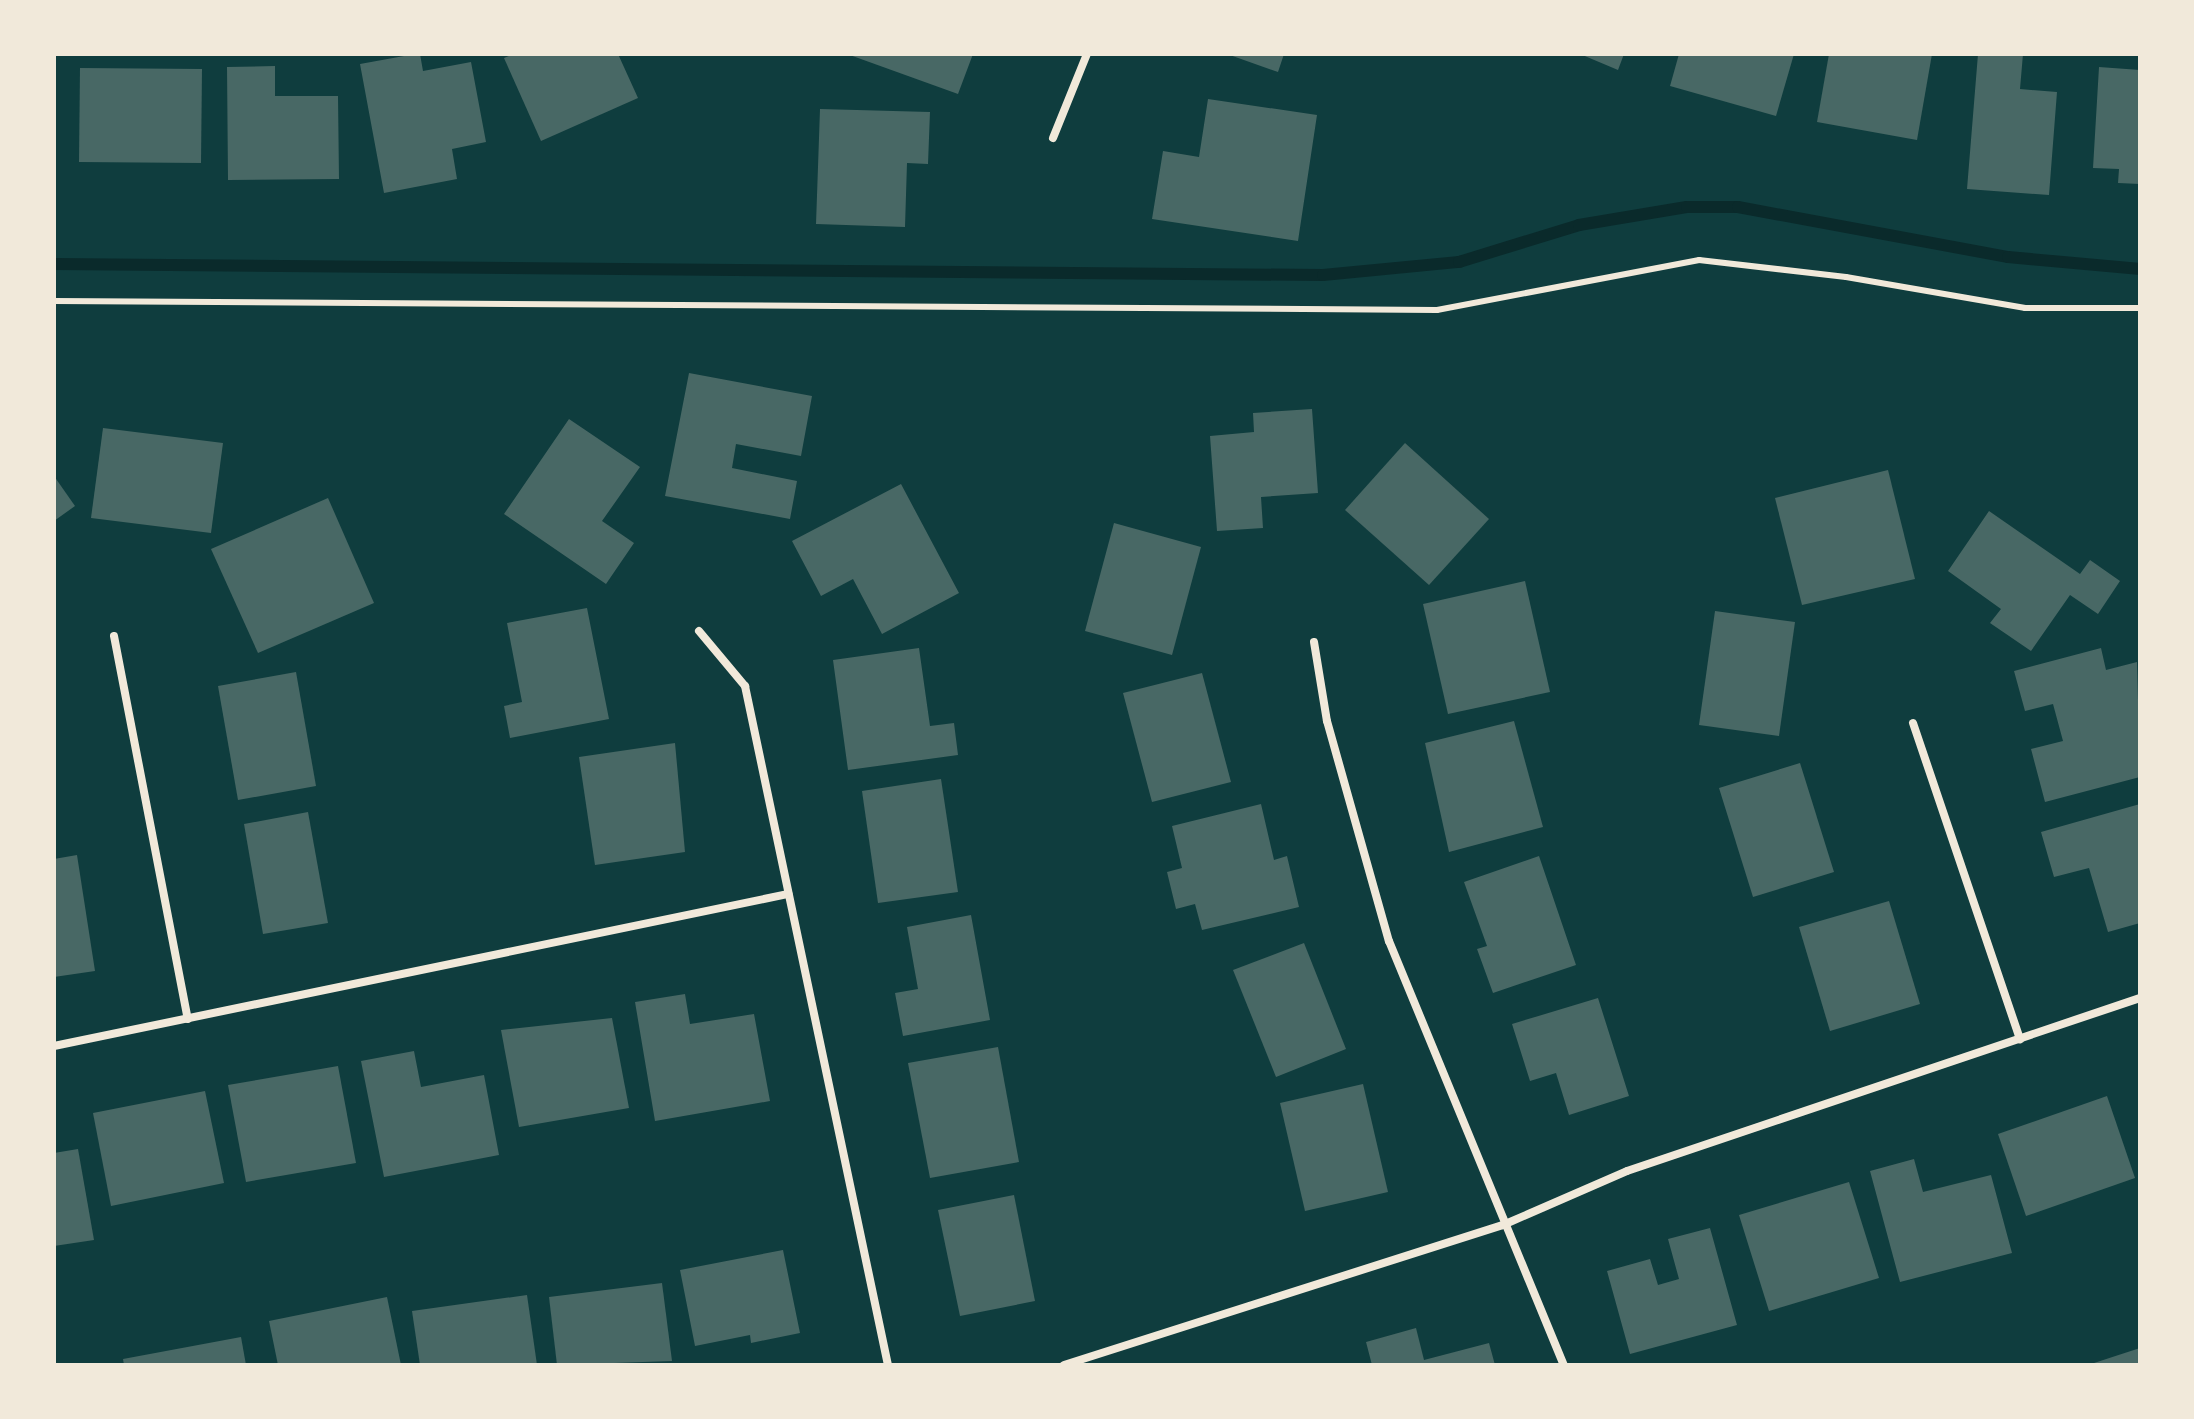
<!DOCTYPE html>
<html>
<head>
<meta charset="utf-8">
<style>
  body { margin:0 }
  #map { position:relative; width:2194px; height:1419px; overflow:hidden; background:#0f3d3e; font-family:"Nunito Sans",sans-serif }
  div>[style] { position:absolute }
  .stream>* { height:12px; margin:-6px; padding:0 6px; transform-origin:6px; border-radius:6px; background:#0a2a2b }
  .building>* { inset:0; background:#486865 }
  .service>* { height:6px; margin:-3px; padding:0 3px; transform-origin:3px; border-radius:3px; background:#f1e9da }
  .minor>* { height:8px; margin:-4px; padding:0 4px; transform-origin:4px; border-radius:4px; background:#f1e9da }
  span { translate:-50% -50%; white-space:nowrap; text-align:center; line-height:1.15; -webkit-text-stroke:6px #f1e9da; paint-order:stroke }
  .frame { position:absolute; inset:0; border:56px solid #f1e9da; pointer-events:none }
</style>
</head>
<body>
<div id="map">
  <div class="stream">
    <i style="left:54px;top:264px;width:1269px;rotate:0.5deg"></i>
    <i style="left:1323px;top:275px;width:137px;rotate:-5.5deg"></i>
    <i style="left:1459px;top:262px;width:126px;rotate:-17.1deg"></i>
    <i style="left:1579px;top:225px;width:109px;rotate:-9.5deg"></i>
    <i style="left:1687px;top:207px;width:51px"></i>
    <i style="left:1738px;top:207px;width:275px;rotate:10.5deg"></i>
    <i style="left:2008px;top:257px;width:133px;rotate:5.2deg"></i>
  </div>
  <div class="building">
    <i style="clip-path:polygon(415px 54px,420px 54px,423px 71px,471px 62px,486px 142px,452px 149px,457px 179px,384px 193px,360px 64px)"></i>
    <i style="clip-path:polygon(514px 54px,618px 54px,638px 98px,541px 141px,504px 58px)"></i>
    <i style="clip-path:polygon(847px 54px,973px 54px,958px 94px)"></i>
    <i style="clip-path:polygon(1227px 54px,1284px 54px,1278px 72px)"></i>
    <i style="clip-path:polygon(1580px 54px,1624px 54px,1618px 70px)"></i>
    <i style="clip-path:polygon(1679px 54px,1794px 54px,1776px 116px,1670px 86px)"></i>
    <i style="clip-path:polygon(1829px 54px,1932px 54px,1917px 140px,1817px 122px)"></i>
    <i style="clip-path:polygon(1978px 54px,2023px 54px,2020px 89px,2057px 92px,2049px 195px,1967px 189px)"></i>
    <i style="clip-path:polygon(275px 66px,275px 96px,338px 96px,339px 179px,228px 180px,227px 67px)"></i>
    <i style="clip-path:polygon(2099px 67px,2140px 70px,2140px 184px,2118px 183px,2119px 169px,2093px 168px)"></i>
    <i style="clip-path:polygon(80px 68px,202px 69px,201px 163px,79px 162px)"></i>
    <i style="clip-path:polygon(1208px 99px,1317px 115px,1298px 241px,1152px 219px,1163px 151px,1199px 157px)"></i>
    <i style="clip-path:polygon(820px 109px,930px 112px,928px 164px,907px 163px,905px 227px,816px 224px)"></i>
    <i style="clip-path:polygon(689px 373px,812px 396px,801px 456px,736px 444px,732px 468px,797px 481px,790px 519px,665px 496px)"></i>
    <i style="clip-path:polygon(1312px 409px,1318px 493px,1261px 497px,1263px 528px,1217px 531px,1210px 436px,1254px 432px,1253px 413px)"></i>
    <i style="clip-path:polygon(569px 419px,640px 467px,602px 521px,634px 543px,606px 584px,504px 514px)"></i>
    <i style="clip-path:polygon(103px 428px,223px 443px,211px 533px,91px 518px)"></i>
    <i style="clip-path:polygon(1405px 443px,1489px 519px,1429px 585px,1345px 510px)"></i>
    <i style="clip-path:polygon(1888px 470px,1915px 579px,1802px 605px,1775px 498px)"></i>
    <i style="clip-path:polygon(54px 476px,75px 506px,54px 521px)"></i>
    <i style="clip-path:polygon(901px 484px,959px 593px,882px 634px,853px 579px,821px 596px,792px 541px)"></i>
    <i style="clip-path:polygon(328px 498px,374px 603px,258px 653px,211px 549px)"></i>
    <i style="clip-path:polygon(1989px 511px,2080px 574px,2090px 560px,2120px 581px,2098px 614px,2070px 595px,2031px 651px,1990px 623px,2001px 609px,1948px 571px)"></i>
    <i style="clip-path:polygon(1114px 523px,1201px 547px,1172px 655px,1085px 631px)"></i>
    <i style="clip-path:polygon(1525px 581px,1550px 692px,1448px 714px,1423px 604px)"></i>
    <i style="clip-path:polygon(587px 608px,609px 719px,510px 738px,504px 706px,522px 702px,507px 623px)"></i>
    <i style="clip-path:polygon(1715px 611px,1795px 622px,1779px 736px,1699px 725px)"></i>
    <i style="clip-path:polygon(919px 648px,930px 726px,954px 723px,958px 755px,848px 770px,833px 660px)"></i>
    <i style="clip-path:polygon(2101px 648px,2106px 670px,2137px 662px,2140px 777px,2045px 802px,2031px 749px,2063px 741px,2053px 704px,2025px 711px,2014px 671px)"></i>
    <i style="clip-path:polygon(296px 672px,316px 786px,238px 800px,218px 686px)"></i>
    <i style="clip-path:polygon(1202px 673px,1231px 782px,1152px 802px,1123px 693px)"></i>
    <i style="clip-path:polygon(1514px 721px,1543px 827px,1449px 852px,1425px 743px)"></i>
    <i style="clip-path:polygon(675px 743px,685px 852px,595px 865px,579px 757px)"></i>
    <i style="clip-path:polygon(1800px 763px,1834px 872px,1753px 897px,1719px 788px)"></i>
    <i style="clip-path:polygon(941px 779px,958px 892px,878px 903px,862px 791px)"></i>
    <i style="clip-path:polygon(1261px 804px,1274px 860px,1287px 856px,1299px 907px,1202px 930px,1195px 904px,1176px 909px,1167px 872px,1182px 868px,1172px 826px)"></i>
    <i style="clip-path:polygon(2140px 804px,2140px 923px,2108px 932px,2089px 868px,2054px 877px,2041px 832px)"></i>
    <i style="clip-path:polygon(308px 812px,328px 923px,263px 934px,244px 824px)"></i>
    <i style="clip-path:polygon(77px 855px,95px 971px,54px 977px,54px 859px)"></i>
    <i style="clip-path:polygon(1539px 856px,1576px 965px,1493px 993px,1477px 949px,1487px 946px,1464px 882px)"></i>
    <i style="clip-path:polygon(1889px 901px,1920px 1004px,1830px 1031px,1799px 927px)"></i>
    <i style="clip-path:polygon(971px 915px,990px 1020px,903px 1036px,895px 993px,918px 989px,907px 927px)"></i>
    <i style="clip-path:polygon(1304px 943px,1346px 1049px,1276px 1077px,1233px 970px)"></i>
    <i style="clip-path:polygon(685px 994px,690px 1024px,754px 1014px,770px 1101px,655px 1121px,635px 1002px)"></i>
    <i style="clip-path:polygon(1598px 998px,1629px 1096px,1569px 1115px,1556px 1073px,1530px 1081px,1512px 1024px)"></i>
    <i style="clip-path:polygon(612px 1018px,629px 1108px,519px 1127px,501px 1030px)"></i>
    <i style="clip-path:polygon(998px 1047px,1019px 1162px,930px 1178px,908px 1063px)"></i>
    <i style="clip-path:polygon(414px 1051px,421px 1087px,484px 1075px,499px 1155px,384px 1177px,361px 1061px)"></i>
    <i style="clip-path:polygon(338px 1066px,356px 1163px,246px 1182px,228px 1085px)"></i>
    <i style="clip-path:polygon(1363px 1084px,1388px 1192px,1305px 1211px,1280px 1103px)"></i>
    <i style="clip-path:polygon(205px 1091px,224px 1183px,111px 1206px,93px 1113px)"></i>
    <i style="clip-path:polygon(2107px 1096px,2135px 1178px,2026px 1216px,1998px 1134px)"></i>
    <i style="clip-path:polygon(78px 1149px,94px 1240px,54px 1246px,54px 1153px)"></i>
    <i style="clip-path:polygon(1914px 1159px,1923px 1192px,1991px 1175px,2012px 1253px,1900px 1282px,1870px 1171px)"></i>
    <i style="clip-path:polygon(1849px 1182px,1879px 1278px,1769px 1311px,1739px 1215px)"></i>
    <i style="clip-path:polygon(1014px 1195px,1035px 1301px,960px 1316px,938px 1210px)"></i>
    <i style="clip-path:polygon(1710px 1228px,1737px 1325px,1630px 1354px,1607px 1271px,1650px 1259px,1658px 1285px,1679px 1279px,1668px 1239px)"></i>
    <i style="clip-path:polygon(783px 1250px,800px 1333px,751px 1343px,750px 1335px,695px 1346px,680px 1270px)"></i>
    <i style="clip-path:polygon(662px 1283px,672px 1361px,557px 1365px,549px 1297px)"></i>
    <i style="clip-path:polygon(527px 1295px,537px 1365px,420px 1365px,412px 1311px)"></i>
    <i style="clip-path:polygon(387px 1297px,401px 1365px,278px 1365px,269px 1321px)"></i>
    <i style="clip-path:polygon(1416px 1328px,1424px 1360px,1489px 1343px,1495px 1365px,1372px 1365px,1366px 1342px)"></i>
    <i style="clip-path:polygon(241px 1337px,246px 1365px,124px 1365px,123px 1359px)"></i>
    <i style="clip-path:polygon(2140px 1348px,2140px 1365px,2091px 1365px,2091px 1364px)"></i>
  </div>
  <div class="service">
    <i style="left:54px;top:301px;width:1383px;rotate:0.37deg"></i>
    <i style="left:1437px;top:310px;width:267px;rotate:-10.8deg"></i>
    <i style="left:1699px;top:260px;width:148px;rotate:6.6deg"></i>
    <i style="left:1846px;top:277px;width:182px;rotate:9.8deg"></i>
    <i style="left:2025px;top:308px;width:115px"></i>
  </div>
  <div class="minor">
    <i style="left:1053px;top:138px;width:91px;rotate:-68deg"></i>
    <i style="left:699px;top:631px;width:72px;rotate:50.1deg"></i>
    <i style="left:745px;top:686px;width:694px;rotate:78.11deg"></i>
    <i style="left:114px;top:636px;width:390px;rotate:79.1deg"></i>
    <i style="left:1314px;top:642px;width:80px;rotate:80.7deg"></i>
    <i style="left:1327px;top:721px;width:229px;rotate:74.3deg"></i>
    <i style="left:1389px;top:941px;width:459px;rotate:67.6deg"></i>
    <i style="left:1913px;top:723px;width:334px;rotate:71.3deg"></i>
    <i style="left:54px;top:1046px;width:750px;rotate:-11.7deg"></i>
    <i style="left:1064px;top:1365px;width:461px;rotate:-17.7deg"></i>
    <i style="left:1503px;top:1225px;width:135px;rotate:-23.5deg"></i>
    <i style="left:1627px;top:1171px;width:541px;rotate:-18.64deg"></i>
  </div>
  <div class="frame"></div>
</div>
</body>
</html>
